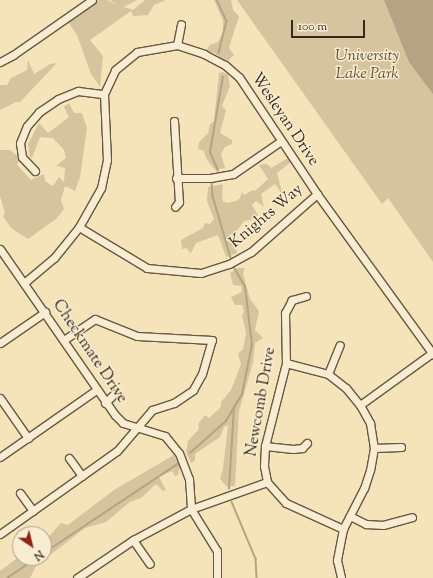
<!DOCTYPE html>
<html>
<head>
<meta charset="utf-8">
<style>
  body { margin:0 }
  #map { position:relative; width:433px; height:578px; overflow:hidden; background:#f5e4ba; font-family:"Sorts Mill Goudy",serif }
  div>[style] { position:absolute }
  .green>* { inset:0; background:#d5c49e }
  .water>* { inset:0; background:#b4a483 }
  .stream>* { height:1.5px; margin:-0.75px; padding:0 0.75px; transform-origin:0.75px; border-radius:0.75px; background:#b4a483 }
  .roads { filter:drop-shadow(1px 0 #665840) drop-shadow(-1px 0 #665840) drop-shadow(0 1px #665840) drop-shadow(0 -1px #665840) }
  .minor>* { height:7px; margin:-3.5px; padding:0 3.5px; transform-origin:3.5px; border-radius:3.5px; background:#f8edd2 }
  span { translate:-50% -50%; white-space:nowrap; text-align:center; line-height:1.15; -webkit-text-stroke:3px #f8edd2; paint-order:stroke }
  .park-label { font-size:16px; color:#5e503a; font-style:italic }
  .street-label { font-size:16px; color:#362918 }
  .north { position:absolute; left:12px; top:526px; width:40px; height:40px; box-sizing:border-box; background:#f8edd2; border:1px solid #aa9f88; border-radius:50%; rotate:145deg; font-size:11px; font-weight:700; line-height:16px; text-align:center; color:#362918 }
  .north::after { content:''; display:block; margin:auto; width:14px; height:18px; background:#8f2418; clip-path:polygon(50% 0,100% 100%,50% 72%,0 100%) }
  .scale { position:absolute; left:291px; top:20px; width:74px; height:18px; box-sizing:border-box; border:2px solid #362918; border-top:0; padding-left:5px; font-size:12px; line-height:14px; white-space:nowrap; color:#362918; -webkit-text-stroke:3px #f8edd2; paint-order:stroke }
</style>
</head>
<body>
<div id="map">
  <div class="green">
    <i style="clip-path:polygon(94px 0,107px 0,117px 5px,110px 0,137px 0,124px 7px,133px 10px,145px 0,166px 0,154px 5px,148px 15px,133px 16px,131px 11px,90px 40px,103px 56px,100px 87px,91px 74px,77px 35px,68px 22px)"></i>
    <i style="clip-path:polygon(214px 0,231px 0,233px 10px,239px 16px,229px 48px,234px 55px,226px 63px,215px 53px,206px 51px,210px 45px,218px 42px,223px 32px,223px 20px)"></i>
    <i style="clip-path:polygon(237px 0,433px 0,433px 262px,388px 198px,382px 204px)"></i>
    <i style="clip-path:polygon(28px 60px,34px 74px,50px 64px,57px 63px,20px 102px,16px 102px,0 110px,0 85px,7px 85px,11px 78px,27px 70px)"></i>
    <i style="clip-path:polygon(223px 72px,228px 75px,230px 86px,222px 106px,226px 110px,220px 133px,232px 140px,232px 144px,225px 147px,221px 154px,225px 168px,215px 170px,206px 158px,204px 151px,198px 149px,199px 142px,208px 133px,210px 124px,214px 121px,219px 73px)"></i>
    <i style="clip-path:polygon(69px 103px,74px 113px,82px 113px,87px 128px,80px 177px,75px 191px,65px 186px,61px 200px,64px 209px,56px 219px,28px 239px,11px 228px,3px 216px,5px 213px,0 196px,0 150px,10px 150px,16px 155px,19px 160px,17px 165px,31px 180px,44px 174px,45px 181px,53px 186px,59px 177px,64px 182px,65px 168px,56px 166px,66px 158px,64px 150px,53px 138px,40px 137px,32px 158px,30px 157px,28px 144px,39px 123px,48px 133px,69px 117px,64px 107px)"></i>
    <i style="clip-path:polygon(288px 158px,292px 161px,277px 173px,283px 196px,275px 184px,261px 194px,264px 207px,256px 201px,252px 205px,258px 215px,255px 219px,244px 221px,233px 236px,237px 253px,226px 257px,218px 235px,196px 243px,191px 253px,186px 248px,182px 249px,181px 240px,203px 228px,205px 223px,210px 224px,214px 219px,207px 201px,208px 187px,223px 184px,222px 200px,226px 203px,236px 201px,240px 198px,242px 192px,244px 195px,253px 190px,255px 191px,268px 179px,259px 165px,267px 164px,271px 168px)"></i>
    <i style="clip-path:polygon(238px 268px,245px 268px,243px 273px,250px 299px,259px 311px,255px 330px,263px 338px,255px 343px,253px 363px,239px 411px,235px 486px,227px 487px,220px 479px,223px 468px,228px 425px,224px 427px,220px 437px,195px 454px,195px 461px,191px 463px,186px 452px,188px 441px,199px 429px,198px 424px,205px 415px,209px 418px,221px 407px,221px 402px,231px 390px,241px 364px,238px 354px,243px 349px,246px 333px,242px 316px,244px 311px,242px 305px,235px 305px,231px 297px,242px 292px,241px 286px,233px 285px,230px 273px)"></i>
    <i style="clip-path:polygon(174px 455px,180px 466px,178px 475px,175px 476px,172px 471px,159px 477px,166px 490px,163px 491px,156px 484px,141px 498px,130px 502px,106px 522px,85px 528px,36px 566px,30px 578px,0 578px,0 571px,20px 556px,44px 558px,44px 542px,61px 523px,68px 525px,114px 490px)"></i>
  </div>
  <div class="water">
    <i style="clip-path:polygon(384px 0,433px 0,433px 94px,409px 62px)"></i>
  </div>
  <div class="stream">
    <i style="left:217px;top:0;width:23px;rotate:65deg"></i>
    <i style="left:227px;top:21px;width:33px;rotate:104deg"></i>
    <i style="left:218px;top:171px;width:21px;rotate:-113deg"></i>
    <i style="left:210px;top:152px;width:76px;rotate:-80.2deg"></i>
    <i style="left:212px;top:182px;width:14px;rotate:86deg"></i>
    <i style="left:213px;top:196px;width:65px;rotate:73.8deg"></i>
    <i style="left:190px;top:453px;width:48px;rotate:-41.6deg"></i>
    <i style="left:226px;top:421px;width:31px;rotate:-59deg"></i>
    <i style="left:242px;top:394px;width:50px;rotate:-78.5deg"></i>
    <i style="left:252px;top:345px;width:58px;rotate:-96.9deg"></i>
    <i style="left:245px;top:287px;width:22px;rotate:-120deg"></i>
    <i style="left:229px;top:489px;width:82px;rotate:-86.5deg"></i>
    <i style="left:232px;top:502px;width:62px;rotate:67.2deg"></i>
    <i style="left:256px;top:559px;width:19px;rotate:87deg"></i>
    <i style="left:44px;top:553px;width:162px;rotate:-33.7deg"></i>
    <i style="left:7px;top:578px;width:36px;rotate:-34deg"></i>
  </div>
  <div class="roads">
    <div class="minor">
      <i style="left:177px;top:45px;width:21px;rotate:-79deg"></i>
      <i style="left:0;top:62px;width:15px;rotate:-28deg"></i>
      <i style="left:13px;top:55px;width:96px;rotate:-34.8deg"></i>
      <i style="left:174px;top:121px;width:81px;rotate:86.5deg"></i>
      <i style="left:179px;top:202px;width:6px;rotate:129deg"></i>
      <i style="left:35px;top:171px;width:19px;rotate:-133deg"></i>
      <i style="left:22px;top:157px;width:14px;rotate:-98deg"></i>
      <i style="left:20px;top:143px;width:18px;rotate:-68deg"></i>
      <i style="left:27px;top:126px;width:18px;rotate:-49deg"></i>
      <i style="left:39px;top:112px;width:23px;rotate:-34deg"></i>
      <i style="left:58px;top:99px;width:22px;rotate:-22deg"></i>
      <i style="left:78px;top:91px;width:26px;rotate:7deg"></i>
      <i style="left:176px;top:178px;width:34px"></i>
      <i style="left:210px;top:178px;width:23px;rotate:-10deg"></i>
      <i style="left:233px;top:174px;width:58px;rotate:-34.5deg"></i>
      <i style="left:79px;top:227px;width:79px;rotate:31.1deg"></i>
      <i style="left:147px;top:268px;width:54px;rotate:5.3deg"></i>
      <i style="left:201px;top:273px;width:29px;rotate:-18deg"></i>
      <i style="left:229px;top:264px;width:25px;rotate:-29deg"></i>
      <i style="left:251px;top:252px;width:88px;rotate:-41.3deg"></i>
      <i style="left:0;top:249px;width:202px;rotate:55.3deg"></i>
      <i style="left:115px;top:415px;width:11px;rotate:45deg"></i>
      <i style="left:123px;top:423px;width:44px;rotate:17.2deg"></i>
      <i style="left:165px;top:436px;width:22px;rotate:51deg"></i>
      <i style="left:179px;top:453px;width:28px;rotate:69deg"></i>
      <i style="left:189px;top:479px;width:30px;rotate:86deg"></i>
      <i style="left:191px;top:509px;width:49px;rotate:58.2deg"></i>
      <i style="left:217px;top:551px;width:27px;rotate:90deg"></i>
      <i style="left:24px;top:283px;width:39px;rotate:-40deg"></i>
      <i style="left:54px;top:258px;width:40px;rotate:-51deg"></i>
      <i style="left:79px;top:227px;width:45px;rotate:-60.6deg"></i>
      <i style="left:101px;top:188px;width:29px;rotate:-78deg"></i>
      <i style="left:107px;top:160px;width:66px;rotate:-92.6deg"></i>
      <i style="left:104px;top:94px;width:26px;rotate:-65deg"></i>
      <i style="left:115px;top:70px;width:28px;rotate:-39deg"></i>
      <i style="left:137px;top:52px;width:41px;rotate:-9.9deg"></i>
      <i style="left:177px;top:45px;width:28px;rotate:18deg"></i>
      <i style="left:204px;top:54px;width:24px;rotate:28deg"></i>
      <i style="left:225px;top:65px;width:18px;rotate:41deg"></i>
      <i style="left:239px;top:77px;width:141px;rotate:56.3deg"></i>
      <i style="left:317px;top:194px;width:198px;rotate:54.1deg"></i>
      <i style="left:306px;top:296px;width:15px;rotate:164deg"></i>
      <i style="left:292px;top:300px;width:15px;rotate:118deg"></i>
      <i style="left:285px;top:313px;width:50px;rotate:88.9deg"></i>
      <i style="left:286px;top:363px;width:86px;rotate:104.2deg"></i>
      <i style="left:265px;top:446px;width:20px;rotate:93deg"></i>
      <i style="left:264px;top:466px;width:16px;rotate:79deg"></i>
      <i style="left:267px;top:482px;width:28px;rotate:48deg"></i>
      <i style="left:286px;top:503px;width:63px;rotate:24.5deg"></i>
      <i style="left:0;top:343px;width:55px;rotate:-34.6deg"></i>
      <i style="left:286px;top:363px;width:43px;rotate:14.7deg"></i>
      <i style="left:328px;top:374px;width:23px;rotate:38deg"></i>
      <i style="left:346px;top:388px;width:22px;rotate:51deg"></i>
      <i style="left:360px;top:405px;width:21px;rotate:61deg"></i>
      <i style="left:370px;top:423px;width:25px;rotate:81deg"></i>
      <i style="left:374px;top:448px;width:22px;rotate:100deg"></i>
      <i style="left:370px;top:470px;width:19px;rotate:108deg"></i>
      <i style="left:364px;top:488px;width:46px;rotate:117.1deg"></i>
      <i style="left:343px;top:529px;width:32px;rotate:101deg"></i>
      <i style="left:337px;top:560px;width:18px;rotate:77deg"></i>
      <i style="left:328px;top:374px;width:31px;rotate:-68deg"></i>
      <i style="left:0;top:398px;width:49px;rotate:55deg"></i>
      <i style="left:105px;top:403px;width:13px;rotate:-45deg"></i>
      <i style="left:360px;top:405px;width:89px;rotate:-35.8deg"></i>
      <i style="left:265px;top:446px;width:28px;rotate:6deg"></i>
      <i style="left:293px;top:449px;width:9px;rotate:-6deg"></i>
      <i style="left:302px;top:448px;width:7px;rotate:-45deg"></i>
      <i style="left:374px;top:448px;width:27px;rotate:-2deg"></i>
      <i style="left:0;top:457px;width:117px;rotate:-34.9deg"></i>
      <i style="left:69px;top:458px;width:22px;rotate:54deg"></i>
      <i style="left:20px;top:493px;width:22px;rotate:54deg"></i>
      <i style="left:350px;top:516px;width:18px;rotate:27deg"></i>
      <i style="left:366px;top:524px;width:17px;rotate:3deg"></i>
      <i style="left:383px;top:525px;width:30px;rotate:-15deg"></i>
      <i style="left:0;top:534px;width:143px;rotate:-35.4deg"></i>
      <i style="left:117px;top:451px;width:54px;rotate:-49.5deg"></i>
      <i style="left:152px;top:410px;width:23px;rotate:-18deg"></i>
      <i style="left:174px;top:403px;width:23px;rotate:-34deg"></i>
      <i style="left:193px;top:390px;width:18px;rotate:-61deg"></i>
      <i style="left:202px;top:374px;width:35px;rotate:-74deg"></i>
      <i style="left:212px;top:340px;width:75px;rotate:-176.9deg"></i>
      <i style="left:137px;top:336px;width:45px;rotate:-158deg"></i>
      <i style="left:95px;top:319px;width:37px;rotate:146deg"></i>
      <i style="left:133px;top:540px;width:29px;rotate:55deg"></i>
      <i style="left:77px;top:578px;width:68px;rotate:-34.2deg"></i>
      <i style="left:133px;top:540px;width:66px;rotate:-28.1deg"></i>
      <i style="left:191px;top:509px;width:81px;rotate:-19.6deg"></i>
    </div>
  </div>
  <div class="park-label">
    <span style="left:367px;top:66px">University<br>Lake Park</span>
  </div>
  <div class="street-label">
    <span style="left:284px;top:120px;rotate:56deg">Wesleyan Drive</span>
    <span style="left:267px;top:217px;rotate:-40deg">Knights Way</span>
    <span style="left:89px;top:352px;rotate:56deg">Checkmate Drive</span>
    <span style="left:262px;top:402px;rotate:-80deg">Newcomb Drive</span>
  </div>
  <div class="north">N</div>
  <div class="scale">100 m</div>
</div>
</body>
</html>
